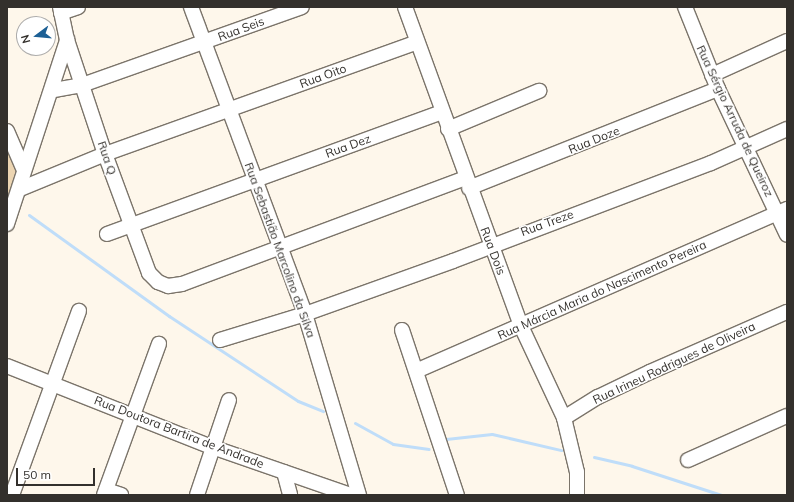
<!DOCTYPE html>
<html>
<head>
<meta charset="utf-8">
<style>
  body { margin:0 }
  #map { position:relative; width:794px; height:502px; overflow:hidden; background:#fef7eb; font-family:Mulish,sans-serif }
  div>[style] { position:absolute }
  .green>* { inset:0; background:#ecd5b2 }
  .stream>* { height:3px; margin:-1.5px; padding:0 1.5px; transform-origin:1.5px; border-radius:1.5px; background:#bfddf9 }
  .roads { filter:drop-shadow(1px 0 #7b746a) drop-shadow(-1px 0 #7b746a) drop-shadow(0 1px #7b746a) drop-shadow(0 -1px #7b746a) }
  .minor>* { height:14px; margin:-7px; padding:0 7px; transform-origin:7px; border-radius:7px; background:#fff }
  span { translate:-50% -50%; white-space:nowrap; text-align:center; line-height:1.15; -webkit-text-stroke:3px #fff; paint-order:stroke }
  .street-label { font-size:12px; color:#33302c }
  .frame { position:absolute; inset:0; border:8px solid #33302c; pointer-events:none }
  .north { position:absolute; left:16px; top:16px; width:40px; height:40px; box-sizing:border-box; background:#fff; border:1px solid #adacab; border-radius:50%; rotate:254deg; font-size:11px; font-weight:700; line-height:16px; text-align:center; color:#33302c }
  .north::after { content:''; display:block; margin:auto; width:14px; height:18px; background:#1d6095; clip-path:polygon(50% 0,100% 100%,50% 72%,0 100%) }
  .scale { position:absolute; left:16px; top:468px; width:79px; height:18px; box-sizing:border-box; border:2px solid #33302c; border-top:0; padding-left:5px; font-size:12px; line-height:14px; white-space:nowrap; color:#33302c; -webkit-text-stroke:3px #fff; paint-order:stroke }
</style>
</head>
<body>
<div id="map">
  <div class="green">
    <i style="clip-path:polygon(7px 139px,19px 177px,7px 210px)"></i>
  </div>
  <div class="stream">
    <i style="left:29px;top:215px;width:173px;rotate:35.8deg"></i>
    <i style="left:169px;top:316px;width:154px;rotate:33.4deg"></i>
    <i style="left:298px;top:401px;width:27px;rotate:22deg"></i>
    <i style="left:355px;top:423px;width:43px;rotate:28.9deg"></i>
    <i style="left:393px;top:444px;width:36px;rotate:8deg"></i>
    <i style="left:446px;top:439px;width:46px;rotate:-6.2deg"></i>
    <i style="left:492px;top:434px;width:71px;rotate:13.1deg"></i>
    <i style="left:594px;top:457px;width:39px;rotate:13deg"></i>
    <i style="left:632px;top:466px;width:94px;rotate:18deg"></i>
  </div>
  <div class="roads">
    <div class="minor">
      <i style="left:60px;top:7px;width:34px;rotate:78deg"></i>
      <i style="left:67px;top:40px;width:120px;rotate:71.6deg"></i>
      <i style="left:105px;top:154px;width:127px;rotate:69.7deg"></i>
      <i style="left:149px;top:273px;width:13px;rotate:45deg"></i>
      <i style="left:158px;top:282px;width:11px;rotate:22deg"></i>
      <i style="left:168px;top:286px;width:14px;rotate:-8deg"></i>
      <i style="left:182px;top:284px;width:302px;rotate:-20.5deg"></i>
      <i style="left:191px;top:7px;width:327px;rotate:69.6deg"></i>
      <i style="left:305px;top:314px;width:189px;rotate:73.4deg"></i>
      <i style="left:405px;top:7px;width:339px;rotate:70deg"></i>
      <i style="left:521px;top:326px;width:102px;rotate:64.9deg"></i>
      <i style="left:564px;top:418px;width:56px;rotate:76.5deg"></i>
      <i style="left:577px;top:472px;width:23px;rotate:90deg"></i>
      <i style="left:685px;top:7px;width:88px;rotate:68.1deg"></i>
      <i style="left:718px;top:89px;width:161px;rotate:64.7deg"></i>
      <i style="left:61px;top:13px;width:18px;rotate:-19deg"></i>
      <i style="left:712px;top:75px;width:82px;rotate:-24.4deg"></i>
      <i style="left:54px;top:90px;width:28px;rotate:-10deg"></i>
      <i style="left:82px;top:85px;width:233px;rotate:-19.5deg"></i>
      <i style="left:448px;top:129px;width:99px;rotate:-22.7deg"></i>
      <i style="left:7px;top:131px;width:40px;rotate:66.6deg"></i>
      <i style="left:469px;top:188px;width:268px;rotate:-21.7deg"></i>
      <i style="left:20px;top:189px;width:92px;rotate:-22.4deg"></i>
      <i style="left:105px;top:154px;width:331px;rotate:-19.7deg"></i>
      <i style="left:7px;top:224px;width:194px;rotate:-71.9deg"></i>
      <i style="left:107px;top:234px;width:357px;rotate:-20deg"></i>
      <i style="left:402px;top:330px;width:174px;rotate:71.6deg"></i>
      <i style="left:220px;top:340px;width:89px;rotate:-17deg"></i>
      <i style="left:305px;top:314px;width:157px;rotate:-19.7deg"></i>
      <i style="left:453px;top:261px;width:276px;rotate:-20.8deg"></i>
      <i style="left:711px;top:163px;width:83px;rotate:-24.1deg"></i>
      <i style="left:7px;top:366px;width:220px;rotate:21.6deg"></i>
      <i style="left:212px;top:447px;width:147px;rotate:19.1deg"></i>
      <i style="left:416px;top:371px;width:405px;rotate:-23.6deg"></i>
      <i style="left:564px;top:418px;width:40px;rotate:-32deg"></i>
      <i style="left:598px;top:397px;width:58px;rotate:-25.7deg"></i>
      <i style="left:650px;top:372px;width:150px;rotate:-23.7deg"></i>
      <i style="left:688px;top:460px;width:108px;rotate:-24deg"></i>
      <i style="left:284px;top:472px;width:24px;rotate:75deg"></i>
      <i style="left:106px;top:490px;width:16px;rotate:18deg"></i>
      <i style="left:12px;top:495px;width:196px;rotate:-70deg"></i>
      <i style="left:104px;top:495px;width:161px;rotate:-70deg"></i>
      <i style="left:197px;top:495px;width:100px;rotate:-71.4deg"></i>
    </div>
  </div>
  <div class="street-label">
    <span style="left:241px;top:29px;rotate:-20deg">Rua Seis</span>
    <span style="left:323px;top:76px;rotate:-20deg">Rua Oito</span>
    <span style="left:735px;top:121px;rotate:65deg">Rua Sérgio Arruda de Queiroz</span>
    <span style="left:594px;top:140px;rotate:-22deg">Rua Doze</span>
    <span style="left:348px;top:146px;rotate:-20deg">Rua Dez</span>
    <span style="left:107px;top:158px;rotate:71deg">Rua Q</span>
    <span style="left:547px;top:223px;rotate:-20deg">Rua Treze</span>
    <span style="left:280px;top:250px;rotate:70deg">Rua Sebastião Marcolino da Silva</span>
    <span style="left:493px;top:251px;rotate:69deg">Rua Dois</span>
    <span style="left:602px;top:290px;rotate:-24deg">Rua Márcia Maria do Nascimento Pereira</span>
    <span style="left:674px;top:363px;rotate:-25deg">Rua Irineu Rodrigues de Oliveira</span>
    <span style="left:179px;top:432px;rotate:21deg">Rua Doutora Bartira de Andrade</span>
  </div>
  <div class="frame"></div>
  <div class="north">N</div>
  <div class="scale">50 m</div>
</div>
</body>
</html>
